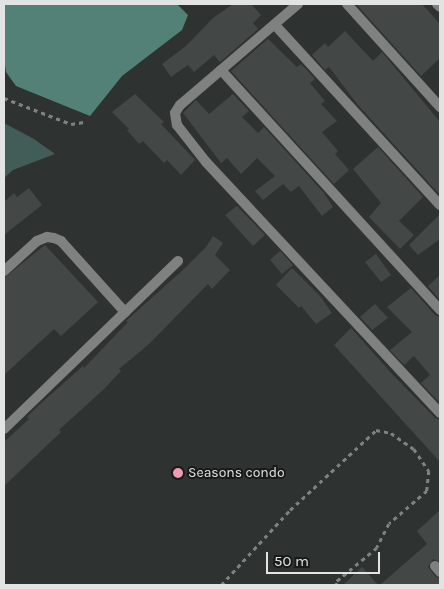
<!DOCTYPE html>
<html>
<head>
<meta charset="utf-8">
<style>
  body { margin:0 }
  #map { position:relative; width:444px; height:589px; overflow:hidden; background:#2e3332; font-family:Karla,sans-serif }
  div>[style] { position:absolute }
  .green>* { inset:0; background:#425c57 }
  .water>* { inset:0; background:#538178 }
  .building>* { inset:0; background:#434847 }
  .path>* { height:2.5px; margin-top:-1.25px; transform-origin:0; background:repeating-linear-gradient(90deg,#7e8281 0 4px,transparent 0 8px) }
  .minor>* { height:10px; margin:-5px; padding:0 5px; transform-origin:5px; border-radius:5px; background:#7e8180 }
  .dots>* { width:14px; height:14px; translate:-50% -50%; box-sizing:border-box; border:2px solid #181a1a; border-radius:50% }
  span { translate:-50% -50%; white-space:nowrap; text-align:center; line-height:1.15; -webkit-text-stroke:4px #181a1a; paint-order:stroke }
  .poi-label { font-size:14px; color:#e1e4e3 }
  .left { translate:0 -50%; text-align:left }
  .frame { position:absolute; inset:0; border:5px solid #e1e4e3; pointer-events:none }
  .scale { position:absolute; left:266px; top:552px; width:114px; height:22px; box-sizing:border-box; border:2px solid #e1e4e3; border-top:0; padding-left:6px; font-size:15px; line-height:18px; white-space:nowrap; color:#e1e4e3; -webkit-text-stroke:4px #181a1a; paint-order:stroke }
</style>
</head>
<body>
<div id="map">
  <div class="green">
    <i style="clip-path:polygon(4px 123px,34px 139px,55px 154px,13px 170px,4px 178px)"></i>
  </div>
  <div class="water">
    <i style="clip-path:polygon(4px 4px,177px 4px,188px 15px,182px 30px,122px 76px,90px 116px,16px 86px,6px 72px,4px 59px)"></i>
  </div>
  <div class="building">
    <i style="clip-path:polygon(233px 4px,251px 4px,261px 15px,253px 23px,258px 29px,220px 62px,214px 55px,194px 72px,188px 65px,171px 77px,162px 64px,186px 46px,213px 18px)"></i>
    <i style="clip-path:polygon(356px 4px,422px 4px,440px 24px,440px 58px,421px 76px)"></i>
    <i style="clip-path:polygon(345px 31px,373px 61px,382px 52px,440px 122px,440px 195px,358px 105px,329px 67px,325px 70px,312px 55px,325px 43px,328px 47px)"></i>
    <i style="clip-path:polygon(268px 39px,297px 67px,301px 64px,315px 79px,310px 83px,325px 101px,321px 104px,337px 121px,322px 132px,338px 151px,335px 154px,349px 170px,334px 184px,231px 71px)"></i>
    <i style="clip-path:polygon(135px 94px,164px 122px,161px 124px,195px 160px,181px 175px,167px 160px,164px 163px,143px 141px,139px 144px,127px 130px,129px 129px,112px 112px)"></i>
    <i style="clip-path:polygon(233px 94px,249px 111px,242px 117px,258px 133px,264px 127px,324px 193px,333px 207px,322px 216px,299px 186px,291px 192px,283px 184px,263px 200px,255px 191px,275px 176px,257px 158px,241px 174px,227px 158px,221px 163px,183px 113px,196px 100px,209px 114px)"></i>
    <i style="clip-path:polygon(378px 147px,423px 197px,399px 221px,414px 235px,400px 249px,369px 217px,381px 203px,353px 169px)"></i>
    <i style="clip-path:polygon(29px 188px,42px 205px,4px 235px,4px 202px,14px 193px,17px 197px)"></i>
    <i style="clip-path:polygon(237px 206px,265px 235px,253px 246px,225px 215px)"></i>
    <i style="clip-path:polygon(440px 214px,440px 239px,418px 255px,409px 245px)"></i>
    <i style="clip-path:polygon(213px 236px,223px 243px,215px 255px,230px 270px,212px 289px,208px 284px,148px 345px,119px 369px,121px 371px,104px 389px,59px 430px,61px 432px,4px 486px,4px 442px,29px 419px,27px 417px,38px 406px,83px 366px,84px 368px,128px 322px,126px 321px,184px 269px,206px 247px)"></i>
    <i style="clip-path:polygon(45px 245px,98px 302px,61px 336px,54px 329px,4px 375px,4px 278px)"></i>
    <i style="clip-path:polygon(280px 251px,293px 265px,282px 274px,270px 260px)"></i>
    <i style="clip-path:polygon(376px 254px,391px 275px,381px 282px,365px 262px)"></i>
    <i style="clip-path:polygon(292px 268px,320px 296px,332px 313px,316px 324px,301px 306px,299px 308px,276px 285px)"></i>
    <i style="clip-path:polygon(440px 275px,440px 300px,428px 286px)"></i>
    <i style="clip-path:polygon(411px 288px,435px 315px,440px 317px,440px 403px,421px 383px,430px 375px,414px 356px,404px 365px,390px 350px,412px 332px,387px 307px)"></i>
    <i style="clip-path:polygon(375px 304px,388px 318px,372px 330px,360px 317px)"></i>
    <i style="clip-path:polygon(351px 328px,393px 375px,435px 418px,440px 420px,440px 462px,334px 345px)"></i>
    <i style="clip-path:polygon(440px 510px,440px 562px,433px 559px,428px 567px,435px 576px,440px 579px,440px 585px,380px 585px,427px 544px,417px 531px)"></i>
    <i style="clip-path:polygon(362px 567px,378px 585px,343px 585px)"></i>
  </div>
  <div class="path">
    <i style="left:4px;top:98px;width:72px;rotate:21.2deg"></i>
    <i style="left:71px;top:124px;width:13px;rotate:-9deg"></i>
    <i style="left:221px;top:585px;width:102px;rotate:-47.4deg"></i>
    <i style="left:290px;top:510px;width:117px;rotate:-42.9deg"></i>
    <i style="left:376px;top:430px;width:15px;rotate:11deg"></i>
    <i style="left:391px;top:433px;width:28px;rotate:35deg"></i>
    <i style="left:414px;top:449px;width:27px;rotate:56deg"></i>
    <i style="left:429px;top:471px;width:20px;rotate:96deg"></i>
    <i style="left:427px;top:491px;width:50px;rotate:139deg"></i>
    <i style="left:389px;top:524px;width:27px;rotate:117deg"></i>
    <i style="left:377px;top:548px;width:55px;rotate:140.2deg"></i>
    <i style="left:335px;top:583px;width:4px;rotate:34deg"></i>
  </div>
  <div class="minor">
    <i style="left:298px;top:4px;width:155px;rotate:139.4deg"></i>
    <i style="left:180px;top:105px;width:9px;rotate:122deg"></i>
    <i style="left:175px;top:113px;width:12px;rotate:81deg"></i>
    <i style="left:177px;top:125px;width:47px;rotate:51.9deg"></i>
    <i style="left:206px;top:162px;width:343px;rotate:47deg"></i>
    <i style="left:347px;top:4px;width:139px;rotate:47.9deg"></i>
    <i style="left:437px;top:4px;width:4px;rotate:45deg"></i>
    <i style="left:275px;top:25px;width:244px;rotate:47.5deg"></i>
    <i style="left:221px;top:70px;width:325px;rotate:47.6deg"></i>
    <i style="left:4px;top:271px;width:45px;rotate:-42.3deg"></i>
    <i style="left:37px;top:241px;width:11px;rotate:-22deg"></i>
    <i style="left:47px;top:237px;width:7px;rotate:8deg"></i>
    <i style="left:54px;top:238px;width:8px;rotate:23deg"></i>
    <i style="left:61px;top:241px;width:96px;rotate:48deg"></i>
    <i style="left:4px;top:429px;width:242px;rotate:-44deg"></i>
    <i style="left:435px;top:566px;width:8px;rotate:50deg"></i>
  </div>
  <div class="dots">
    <i style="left:178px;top:473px;background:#f19ab4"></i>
  </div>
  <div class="poi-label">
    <span class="left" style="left:188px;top:473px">Seasons condo</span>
  </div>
  <div class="frame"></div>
  <div class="scale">50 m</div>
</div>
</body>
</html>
